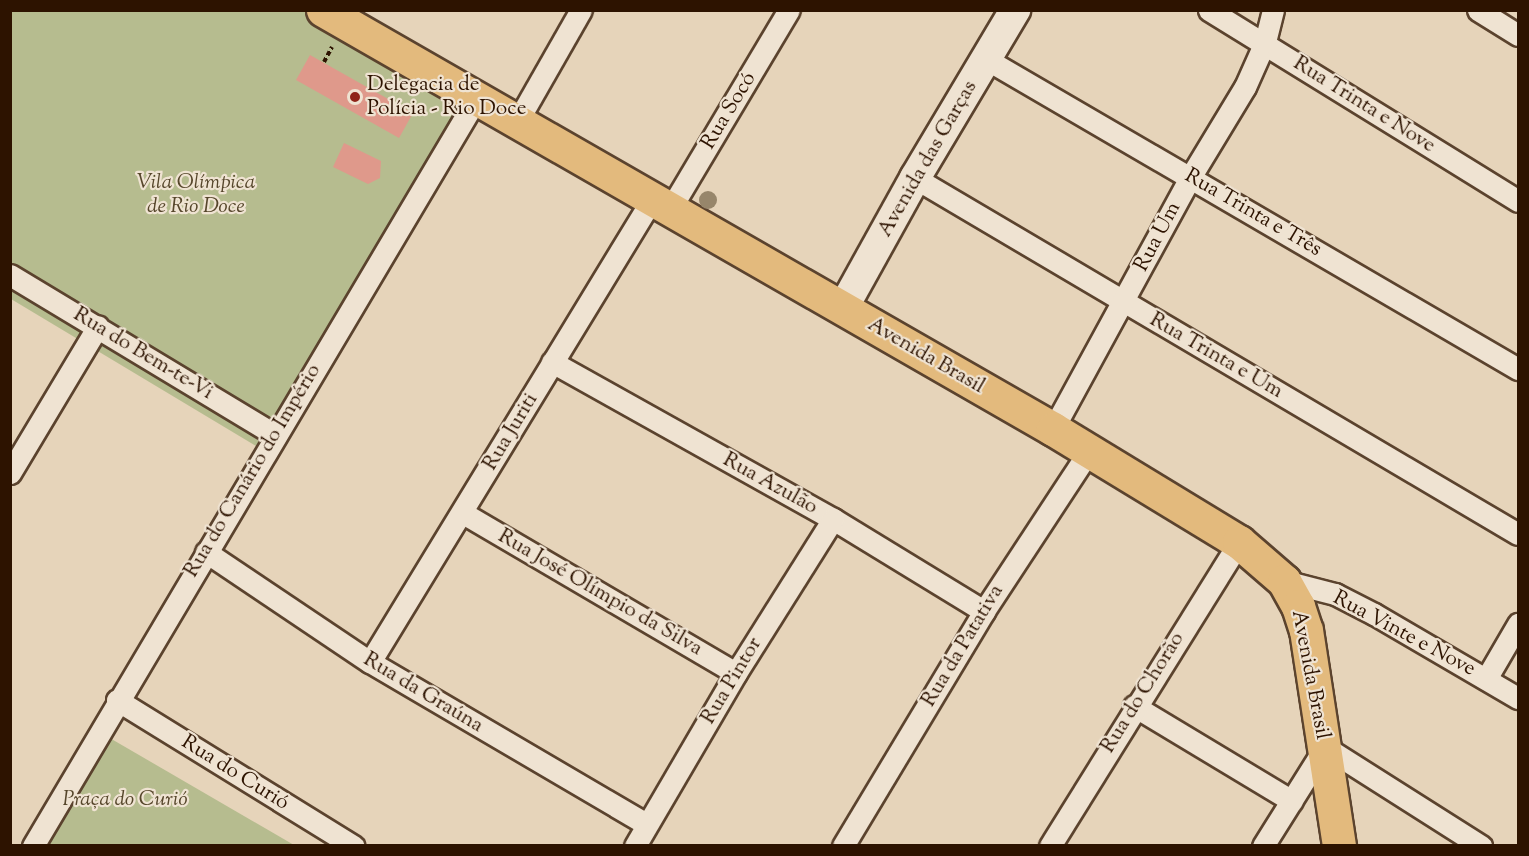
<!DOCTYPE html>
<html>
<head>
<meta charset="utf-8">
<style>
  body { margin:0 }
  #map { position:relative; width:1529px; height:856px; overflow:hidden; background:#e6d4ba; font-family:"Sorts Mill Goudy",serif }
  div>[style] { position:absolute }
  .green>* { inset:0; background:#b6bc8f }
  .building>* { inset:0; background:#df998b }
  .path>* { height:4px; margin-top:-2px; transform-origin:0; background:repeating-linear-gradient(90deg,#2d1300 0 4.5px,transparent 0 7.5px) }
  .roads { filter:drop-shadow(2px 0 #5b432e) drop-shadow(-2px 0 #5b432e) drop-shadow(0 2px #5b432e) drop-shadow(0 -2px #5b432e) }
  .street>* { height:21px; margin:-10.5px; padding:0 10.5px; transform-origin:10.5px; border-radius:10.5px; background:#efe3d2 }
  .secondary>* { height:30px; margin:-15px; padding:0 15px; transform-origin:15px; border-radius:15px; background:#efe3d2 }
  .primary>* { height:33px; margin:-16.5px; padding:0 16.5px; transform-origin:16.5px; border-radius:16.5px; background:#e3ba7d }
  .trees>* { width:18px; height:18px; margin:-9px; border-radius:50%; background:#97866b }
  .dots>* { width:16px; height:16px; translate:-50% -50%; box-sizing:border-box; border:3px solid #efe3d2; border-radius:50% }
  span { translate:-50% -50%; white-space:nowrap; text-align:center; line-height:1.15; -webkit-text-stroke:4.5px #efe3d2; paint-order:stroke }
  .poi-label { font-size:21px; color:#2d1300 }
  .left { translate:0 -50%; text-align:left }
  .street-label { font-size:21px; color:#2d1300 }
  .park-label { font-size:21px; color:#56462b; font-style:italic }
  .frame { position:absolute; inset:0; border:12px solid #2d1300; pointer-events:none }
</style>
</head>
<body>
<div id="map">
  <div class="green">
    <i style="clip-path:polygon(11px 11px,330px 11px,473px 96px,256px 446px,11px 299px)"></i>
    <i style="clip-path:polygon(108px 737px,294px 845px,47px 846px)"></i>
  </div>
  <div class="building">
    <i style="clip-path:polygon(310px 55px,413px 113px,399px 138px,296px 80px)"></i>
    <i style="clip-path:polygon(344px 143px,381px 161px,380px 178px,368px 184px,333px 167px)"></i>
  </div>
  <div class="path">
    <i style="left:324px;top:62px;width:17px;rotate:-62deg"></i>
  </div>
  <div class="roads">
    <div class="street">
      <i style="left:1209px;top:10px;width:363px;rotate:31.7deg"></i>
      <i style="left:1478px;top:10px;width:47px;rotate:32deg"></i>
      <i style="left:986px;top:59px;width:616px;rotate:30.23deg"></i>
      <i style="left:517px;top:122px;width:129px;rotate:-60.3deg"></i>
      <i style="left:915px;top:178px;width:700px;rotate:30.56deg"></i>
      <i style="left:669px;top:211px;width:234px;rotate:-59.2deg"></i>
      <i style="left:10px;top:275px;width:308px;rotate:31.1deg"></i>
      <i style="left:552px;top:362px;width:322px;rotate:29.2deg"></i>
      <i style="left:833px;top:519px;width:177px;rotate:31.4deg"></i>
      <i style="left:1053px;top:429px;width:288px;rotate:-61.4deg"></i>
      <i style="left:1191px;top:176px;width:104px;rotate:-58.8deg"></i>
      <i style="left:1245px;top:87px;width:49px;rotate:-66deg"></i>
      <i style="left:1265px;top:42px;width:33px;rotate:-76deg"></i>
      <i style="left:10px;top:473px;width:171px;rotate:-59.1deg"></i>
      <i style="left:463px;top:513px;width:316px;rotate:30.4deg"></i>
      <i style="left:206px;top:552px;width:197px;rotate:33.9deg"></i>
      <i style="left:370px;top:662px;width:320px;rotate:30.4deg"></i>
      <i style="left:1284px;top:581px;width:53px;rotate:14.3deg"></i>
      <i style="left:1335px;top:594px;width:44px;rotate:27.1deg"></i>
      <i style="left:1374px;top:614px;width:167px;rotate:30.3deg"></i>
      <i style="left:370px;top:662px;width:540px;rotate:-58.64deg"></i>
      <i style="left:1486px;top:679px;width:64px;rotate:-59.8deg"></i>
      <i style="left:117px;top:700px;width:278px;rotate:31.7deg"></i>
      <i style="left:1134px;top:706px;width:184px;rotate:31deg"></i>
      <i style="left:33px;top:846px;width:868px;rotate:-59.33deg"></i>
      <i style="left:635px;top:846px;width:200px;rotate:-59.7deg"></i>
      <i style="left:736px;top:673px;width:182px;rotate:-57.8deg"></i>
      <i style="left:843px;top:846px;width:274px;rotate:-59deg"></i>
      <i style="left:984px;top:611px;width:191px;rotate:-56.7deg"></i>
      <i style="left:1050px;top:846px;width:358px;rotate:-58.1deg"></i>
      <i style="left:1263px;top:846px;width:117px;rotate:-57.9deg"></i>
      <i style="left:1325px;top:747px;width:185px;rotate:32.4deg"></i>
    </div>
    <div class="secondary">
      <i style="left:843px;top:308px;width:149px;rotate:-61deg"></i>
      <i style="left:915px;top:178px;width:196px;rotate:-59.2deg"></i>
    </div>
    <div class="primary">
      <i style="left:323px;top:10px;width:842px;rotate:29.85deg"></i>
      <i style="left:1053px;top:429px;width:218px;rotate:31.3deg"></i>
      <i style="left:1239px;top:542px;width:60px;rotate:40.9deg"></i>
      <i style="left:1284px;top:581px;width:29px;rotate:61deg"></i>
      <i style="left:1298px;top:606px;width:25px;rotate:72deg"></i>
      <i style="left:1306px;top:630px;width:219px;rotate:81.3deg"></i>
    </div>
  </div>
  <div class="trees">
    <i style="left:708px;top:200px"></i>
  </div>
  <div class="dots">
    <i style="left:355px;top:97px;background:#8f2418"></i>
  </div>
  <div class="poi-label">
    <span class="left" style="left:367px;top:97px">Delegacia de<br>Polícia - Rio Doce</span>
  </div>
  <div class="street-label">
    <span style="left:1364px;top:105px;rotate:32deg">Rua Trinta e Nove</span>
    <span style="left:729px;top:111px;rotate:-59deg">Rua Socó</span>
    <span style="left:928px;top:159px;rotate:-60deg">Avenida das Garças</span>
    <span style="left:1253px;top:213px;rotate:30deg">Rua Trinta e Três</span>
    <span style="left:1158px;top:237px;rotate:-62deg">Rua Um</span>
    <span style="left:143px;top:354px;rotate:31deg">Rua do Bem-te-Vi</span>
    <span style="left:926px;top:356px;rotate:30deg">Avenida Brasil</span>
    <span style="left:1216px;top:356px;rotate:30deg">Rua Trinta e Um</span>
    <span style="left:511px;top:432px;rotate:-59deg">Rua Juriti</span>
    <span style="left:253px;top:471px;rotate:-59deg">Rua do Canário do Império</span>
    <span style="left:770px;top:484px;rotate:29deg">Rua Azulão</span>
    <span style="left:600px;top:593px;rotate:30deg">Rua José Olímpio da Silva</span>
    <span style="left:1404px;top:634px;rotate:28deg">Rua Vinte e Nove</span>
    <span style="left:963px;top:646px;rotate:-59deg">Rua da Patativa</span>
    <span style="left:1310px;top:675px;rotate:79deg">Avenida Brasil</span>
    <span style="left:732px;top:681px;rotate:-59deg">Rua Pintor</span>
    <span style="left:423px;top:693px;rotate:31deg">Rua da Graúna</span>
    <span style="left:1143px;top:693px;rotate:-58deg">Rua do Chorão</span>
    <span style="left:235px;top:773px;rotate:32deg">Rua do Curió</span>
  </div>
  <div class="park-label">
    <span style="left:196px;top:195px">Vila Olímpica<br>de Rio Doce</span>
    <span style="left:125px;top:800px">Praça do Curió</span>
  </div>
  <div class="frame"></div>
</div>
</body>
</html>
